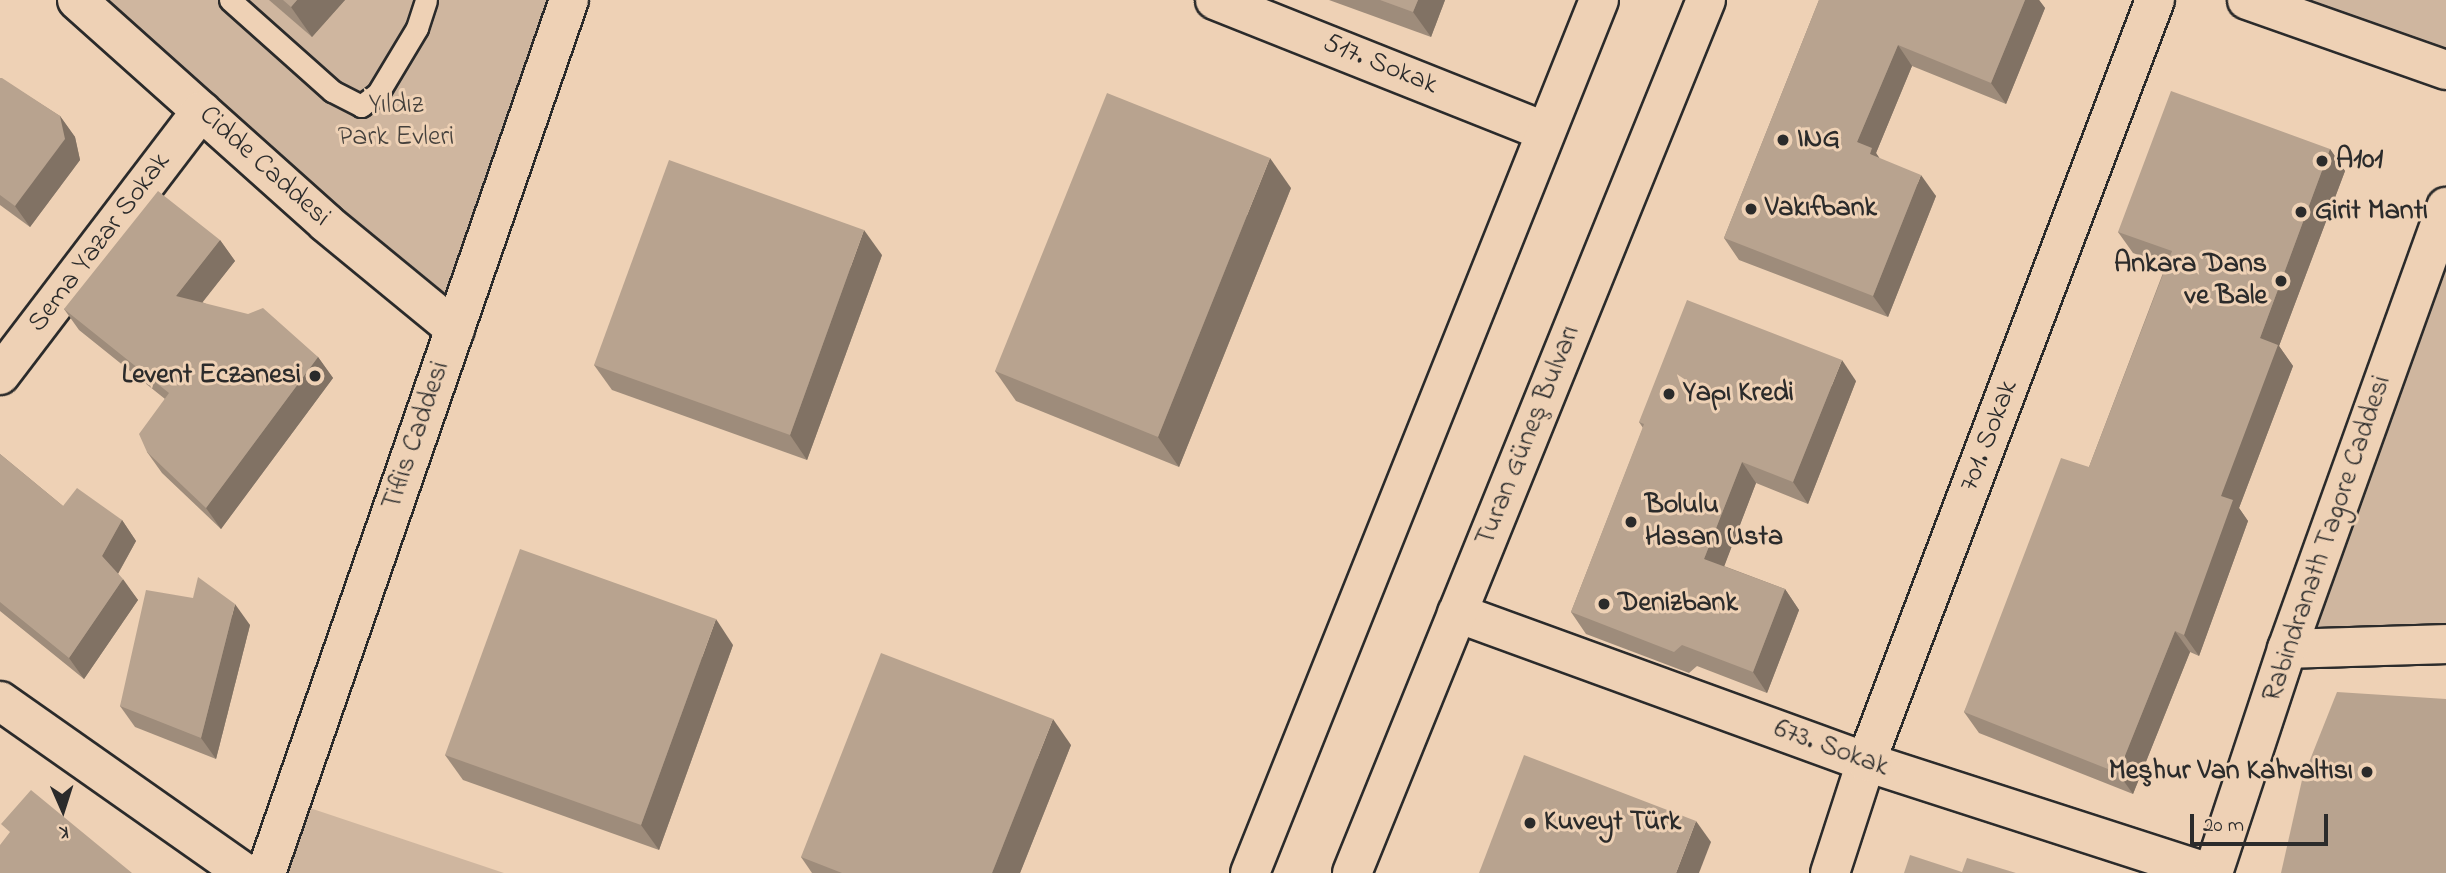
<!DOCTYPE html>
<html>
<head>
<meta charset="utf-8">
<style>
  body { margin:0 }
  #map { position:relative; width:2446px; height:873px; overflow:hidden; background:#eed1b5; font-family:"Indie Flower",sans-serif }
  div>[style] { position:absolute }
  .green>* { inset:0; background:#cfb69f }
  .roads { filter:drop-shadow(2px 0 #2b2b2b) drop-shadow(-2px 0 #2b2b2b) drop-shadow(0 2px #2b2b2b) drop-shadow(0 -2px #2b2b2b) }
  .service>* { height:21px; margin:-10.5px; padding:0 10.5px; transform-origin:10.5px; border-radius:10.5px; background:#eed1b5 }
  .minor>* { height:38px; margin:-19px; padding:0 19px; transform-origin:19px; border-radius:19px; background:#eed1b5 }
  .tertiary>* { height:38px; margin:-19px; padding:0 19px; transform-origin:19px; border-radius:19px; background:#eed1b5 }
  .secondary>* { height:38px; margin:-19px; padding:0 19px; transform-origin:19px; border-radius:19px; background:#eed1b5 }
  .primary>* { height:38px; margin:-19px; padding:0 19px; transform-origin:19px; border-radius:19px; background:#eed1b5 }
  .wall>* { inset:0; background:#9e8c7b }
  .shaded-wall>* { inset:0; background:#817264 }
  .building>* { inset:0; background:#b8a38f }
  .dots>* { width:19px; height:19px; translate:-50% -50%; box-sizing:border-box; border:4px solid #eed1b5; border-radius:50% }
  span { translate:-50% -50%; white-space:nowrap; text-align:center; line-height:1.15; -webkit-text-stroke:6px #eed1b5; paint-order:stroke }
  .street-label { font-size:28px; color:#2b2b2b }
  .park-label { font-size:28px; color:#44403c }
  .poi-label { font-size:28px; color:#2b2b2b; font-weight:700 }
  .left { translate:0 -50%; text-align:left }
  .right { translate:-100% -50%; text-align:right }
  .north { position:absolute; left:28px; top:775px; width:70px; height:70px; -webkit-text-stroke:5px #eed1b5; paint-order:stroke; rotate:177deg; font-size:19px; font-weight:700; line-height:28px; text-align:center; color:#2b2b2b }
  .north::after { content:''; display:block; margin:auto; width:24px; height:32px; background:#2b2b2b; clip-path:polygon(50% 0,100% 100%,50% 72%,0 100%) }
  .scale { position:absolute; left:2190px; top:814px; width:138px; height:32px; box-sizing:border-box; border:4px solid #2b2b2b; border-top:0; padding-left:9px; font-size:21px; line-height:24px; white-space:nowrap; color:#2b2b2b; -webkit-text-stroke:5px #eed1b5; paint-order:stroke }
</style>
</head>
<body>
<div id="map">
  <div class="green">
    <i style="clip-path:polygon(77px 0,569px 0,455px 329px)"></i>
    <i style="clip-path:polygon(2247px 0,2446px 0,2446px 70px)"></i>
    <i style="clip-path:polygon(2446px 207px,2446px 644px,2287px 649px)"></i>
    <i style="clip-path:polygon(289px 801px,504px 873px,266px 873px)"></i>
  </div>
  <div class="roads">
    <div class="service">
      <i style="left:230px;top:0;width:137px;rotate:41.7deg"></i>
      <i style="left:332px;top:91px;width:33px;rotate:27deg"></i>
      <i style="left:361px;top:106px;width:21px;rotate:-37deg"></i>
      <i style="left:378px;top:93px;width:76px;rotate:-59deg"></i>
      <i style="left:417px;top:28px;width:29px;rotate:-72deg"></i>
    </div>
    <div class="minor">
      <i style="left:77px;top:0;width:334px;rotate:41.8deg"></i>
      <i style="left:326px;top:223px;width:167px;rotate:39.4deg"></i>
      <i style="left:1215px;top:0;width:355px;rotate:21.7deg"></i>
      <i style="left:2247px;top:0;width:211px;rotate:19.4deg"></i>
      <i style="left:0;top:375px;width:332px;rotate:-52.7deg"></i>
      <i style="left:1457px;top:613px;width:435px;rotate:20deg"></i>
      <i style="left:1866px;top:762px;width:361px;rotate:17.9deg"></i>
      <i style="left:2287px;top:649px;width:159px;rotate:-1.8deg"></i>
      <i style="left:0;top:701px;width:299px;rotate:35.1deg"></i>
      <i style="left:1830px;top:873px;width:117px;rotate:-72deg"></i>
      <i style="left:1866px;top:762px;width:815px;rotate:-69.23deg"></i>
    </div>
    <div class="tertiary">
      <i style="left:266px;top:873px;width:924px;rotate:-70.86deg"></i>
    </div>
    <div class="secondary">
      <i style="left:2213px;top:873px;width:236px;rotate:-71.7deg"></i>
      <i style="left:2287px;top:649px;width:470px;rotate:-70.2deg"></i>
    </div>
    <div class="primary">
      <i style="left:1250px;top:873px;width:940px;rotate:-68.21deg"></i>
      <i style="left:1352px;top:873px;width:942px;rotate:-67.93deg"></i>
    </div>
  </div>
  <div class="wall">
    <i style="clip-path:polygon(269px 0,345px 0,312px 37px)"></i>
    <i style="clip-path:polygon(1329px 0,1445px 0,1431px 37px)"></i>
    <i style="clip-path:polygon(1819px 0,2039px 0,2045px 8px,2006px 104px,1912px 66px,1876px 153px,1879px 158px,1936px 196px,1888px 317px,1739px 260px,1724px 238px)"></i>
    <i style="clip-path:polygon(0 78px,60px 116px,75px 137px,80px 160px,30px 227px,0 205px)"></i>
    <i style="clip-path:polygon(2330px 149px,2345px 171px,2279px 346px,2293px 366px,2239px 508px,2248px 521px,2199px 656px,2190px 652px,2133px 794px,1979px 733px,1964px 712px,2089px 467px,2166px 265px,2133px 253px,2118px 232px)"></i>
    <i style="clip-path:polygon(1291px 188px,1179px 467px,1016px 401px,995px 371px)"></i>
    <i style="clip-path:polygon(220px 240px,235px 261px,202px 302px,318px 357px,333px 378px,221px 529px,162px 473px,147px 452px,165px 399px,79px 330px,64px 309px)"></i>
    <i style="clip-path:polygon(882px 255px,807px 460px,612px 390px,594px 365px)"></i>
    <i style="clip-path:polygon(1856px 381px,1808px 504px,1756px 483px,1724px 566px,1785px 589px,1799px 610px,1767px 693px,1697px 666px,1689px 673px,1586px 634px,1571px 612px,1643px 428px,1639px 422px)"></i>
    <i style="clip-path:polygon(0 454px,63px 506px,122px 520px,136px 541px,118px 574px,138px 600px,84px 679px,0 611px)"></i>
    <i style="clip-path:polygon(193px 598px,250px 625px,216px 759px,135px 727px,120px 706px)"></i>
    <i style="clip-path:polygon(733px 645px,659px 850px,463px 780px,445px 755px)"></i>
    <i style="clip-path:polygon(1071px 745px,1020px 873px,812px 873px,801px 857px)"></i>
  </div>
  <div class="shaded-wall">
    <i style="clip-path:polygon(297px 0,345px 0,312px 37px,291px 7px)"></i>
    <i style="clip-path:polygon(1418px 0,1445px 0,1431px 37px,1413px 12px)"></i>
    <i style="clip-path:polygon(2025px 0,2039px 0,2045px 8px,2006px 104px,1991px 83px)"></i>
    <i style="clip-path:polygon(1898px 45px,1912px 66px,1876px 153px,1887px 169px,1857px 142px)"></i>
    <i style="clip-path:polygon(60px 116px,75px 137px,80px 160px,30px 227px,15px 206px)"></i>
    <i style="clip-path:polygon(2330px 149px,2345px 171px,2279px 346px,2293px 366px,2239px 508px,2248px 521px,2199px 656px,2184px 635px,2221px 496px,2260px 338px)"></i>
    <i style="clip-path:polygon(1270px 158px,1291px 188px,1179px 467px,1158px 437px)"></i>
    <i style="clip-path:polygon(1921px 175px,1936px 196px,1888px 317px,1873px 296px)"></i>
    <i style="clip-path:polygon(864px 230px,882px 255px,807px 460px,790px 435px)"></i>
    <i style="clip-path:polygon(220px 240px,235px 261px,191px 317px,176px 296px)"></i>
    <i style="clip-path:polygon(318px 357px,333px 378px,221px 529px,206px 508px)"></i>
    <i style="clip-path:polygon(1842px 360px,1856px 381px,1808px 504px,1793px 482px)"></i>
    <i style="clip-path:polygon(1742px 462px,1756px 483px,1719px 580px,1704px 559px)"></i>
    <i style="clip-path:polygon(122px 520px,136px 541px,116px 577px,102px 556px)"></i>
    <i style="clip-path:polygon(123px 579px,138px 600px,84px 679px,69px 658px)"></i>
    <i style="clip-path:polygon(1785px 589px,1799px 610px,1767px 693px,1753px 672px)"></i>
    <i style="clip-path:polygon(235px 604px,250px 625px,216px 759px,201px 738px)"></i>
    <i style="clip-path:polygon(716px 619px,733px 645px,659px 850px,641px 825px)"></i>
    <i style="clip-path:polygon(2175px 631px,2190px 652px,2133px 794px,2118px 773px)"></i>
    <i style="clip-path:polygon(1053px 719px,1071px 745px,1020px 873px,992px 873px)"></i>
    <i style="clip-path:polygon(1696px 821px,1711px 842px,1699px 873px,1676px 873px)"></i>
  </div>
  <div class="building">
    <i style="clip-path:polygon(283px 0,297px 0,291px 7px)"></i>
    <i style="clip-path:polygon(1380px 0,1418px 0,1413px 12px)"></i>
    <i style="clip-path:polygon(1819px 0,2025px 0,1991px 83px,1898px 45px,1857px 142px,1872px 148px,1870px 154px,1921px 175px,1873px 296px,1724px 238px)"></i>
    <i style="clip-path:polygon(0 78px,2px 78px,60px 116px,65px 139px,15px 206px,0 195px)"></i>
    <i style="clip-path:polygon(2171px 91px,2330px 149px,2260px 338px,2278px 345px,2221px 496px,2233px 500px,2184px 635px,2175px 631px,2118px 773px,1964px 712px,2061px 458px,2089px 467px,2172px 251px,2118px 232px)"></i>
    <i style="clip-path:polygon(1107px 93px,1270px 158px,1158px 437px,995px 371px)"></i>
    <i style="clip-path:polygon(669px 160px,864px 230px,790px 435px,594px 365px)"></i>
    <i style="clip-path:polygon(158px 191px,220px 240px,176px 296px,248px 314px,263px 308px,318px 357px,206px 508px,147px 452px,139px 434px,169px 393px,64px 309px)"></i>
    <i style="clip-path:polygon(1687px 300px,1842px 360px,1793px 482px,1742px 462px,1704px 559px,1785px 589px,1753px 672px,1682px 645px,1674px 652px,1571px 612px,1644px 424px,1639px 422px)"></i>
    <i style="clip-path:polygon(0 454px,63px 506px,77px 488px,122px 520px,102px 556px,123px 579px,69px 658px,0 602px)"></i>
    <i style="clip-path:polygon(520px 549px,716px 619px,641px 825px,445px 755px)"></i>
    <i style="clip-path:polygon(198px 577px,235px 604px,201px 738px,120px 706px,146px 590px,193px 598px)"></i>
    <i style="clip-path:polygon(881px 653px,1053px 719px,992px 873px,842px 873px,801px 857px)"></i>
    <i style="clip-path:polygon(2337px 692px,2446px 699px,2446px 873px,2281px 873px,2302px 780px)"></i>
    <i style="clip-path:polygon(1524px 755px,1696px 821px,1676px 873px,1479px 873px)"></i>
    <i style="clip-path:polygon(31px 790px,132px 873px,0 873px,0 845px,10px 832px,1px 824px)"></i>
    <i style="clip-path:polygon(1910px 855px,1962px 872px,1967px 858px,2016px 873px,1904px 873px)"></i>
  </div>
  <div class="dots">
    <i style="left:1783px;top:140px;background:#2b2b2b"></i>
    <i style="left:2322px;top:161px;background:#2b2b2b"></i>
    <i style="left:1751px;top:209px;background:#2b2b2b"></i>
    <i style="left:2301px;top:212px;background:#2b2b2b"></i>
    <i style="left:2281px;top:281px;background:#2b2b2b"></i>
    <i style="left:315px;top:376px;background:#2b2b2b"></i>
    <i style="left:1669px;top:394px;background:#2b2b2b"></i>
    <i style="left:1631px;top:522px;background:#2b2b2b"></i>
    <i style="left:1604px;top:604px;background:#2b2b2b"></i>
    <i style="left:2367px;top:772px;background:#2b2b2b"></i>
    <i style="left:1530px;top:823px;background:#2b2b2b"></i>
  </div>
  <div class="street-label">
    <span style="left:1380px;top:65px;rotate:22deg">517. Sokak</span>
    <span style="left:264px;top:167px;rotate:42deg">Cidde Caddesi</span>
    <span style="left:100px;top:243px;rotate:-53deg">Sema Yazar Sokak</span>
    <span style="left:417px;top:436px;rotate:-71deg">Tiflis Caddesi</span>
    <span style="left:1529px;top:436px;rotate:-68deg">Turan Güneş Bulvarı</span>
    <span style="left:1990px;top:436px;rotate:-69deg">701. Sokak</span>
    <span style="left:2328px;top:539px;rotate:-71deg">Rabindranath Tagore Caddesi</span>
    <span style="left:1831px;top:749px;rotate:20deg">673. Sokak</span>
  </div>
  <div class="park-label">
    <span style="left:396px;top:122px">Yıldız<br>Park Evleri</span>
  </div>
  <div class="poi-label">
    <span class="left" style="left:1797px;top:140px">ING</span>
    <span class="left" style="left:2336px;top:161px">A101</span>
    <span class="left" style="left:1765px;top:209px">Vakıfbank</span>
    <span class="left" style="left:2315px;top:212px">Girit Mantı</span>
    <span class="right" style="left:2267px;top:281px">Ankara Dans<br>ve Bale</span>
    <span class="right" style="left:301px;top:376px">Levent Eczanesi</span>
    <span class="left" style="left:1683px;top:394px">Yapı Kredi</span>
    <span class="left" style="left:1645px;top:522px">Bolulu<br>Hasan Usta</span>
    <span class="left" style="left:1618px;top:604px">Denizbank</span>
    <span class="right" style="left:2353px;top:772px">Meşhur Van Kahvaltısı</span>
    <span class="left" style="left:1544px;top:823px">Kuveyt Türk</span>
  </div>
  <div class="north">K</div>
  <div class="scale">20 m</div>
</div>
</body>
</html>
